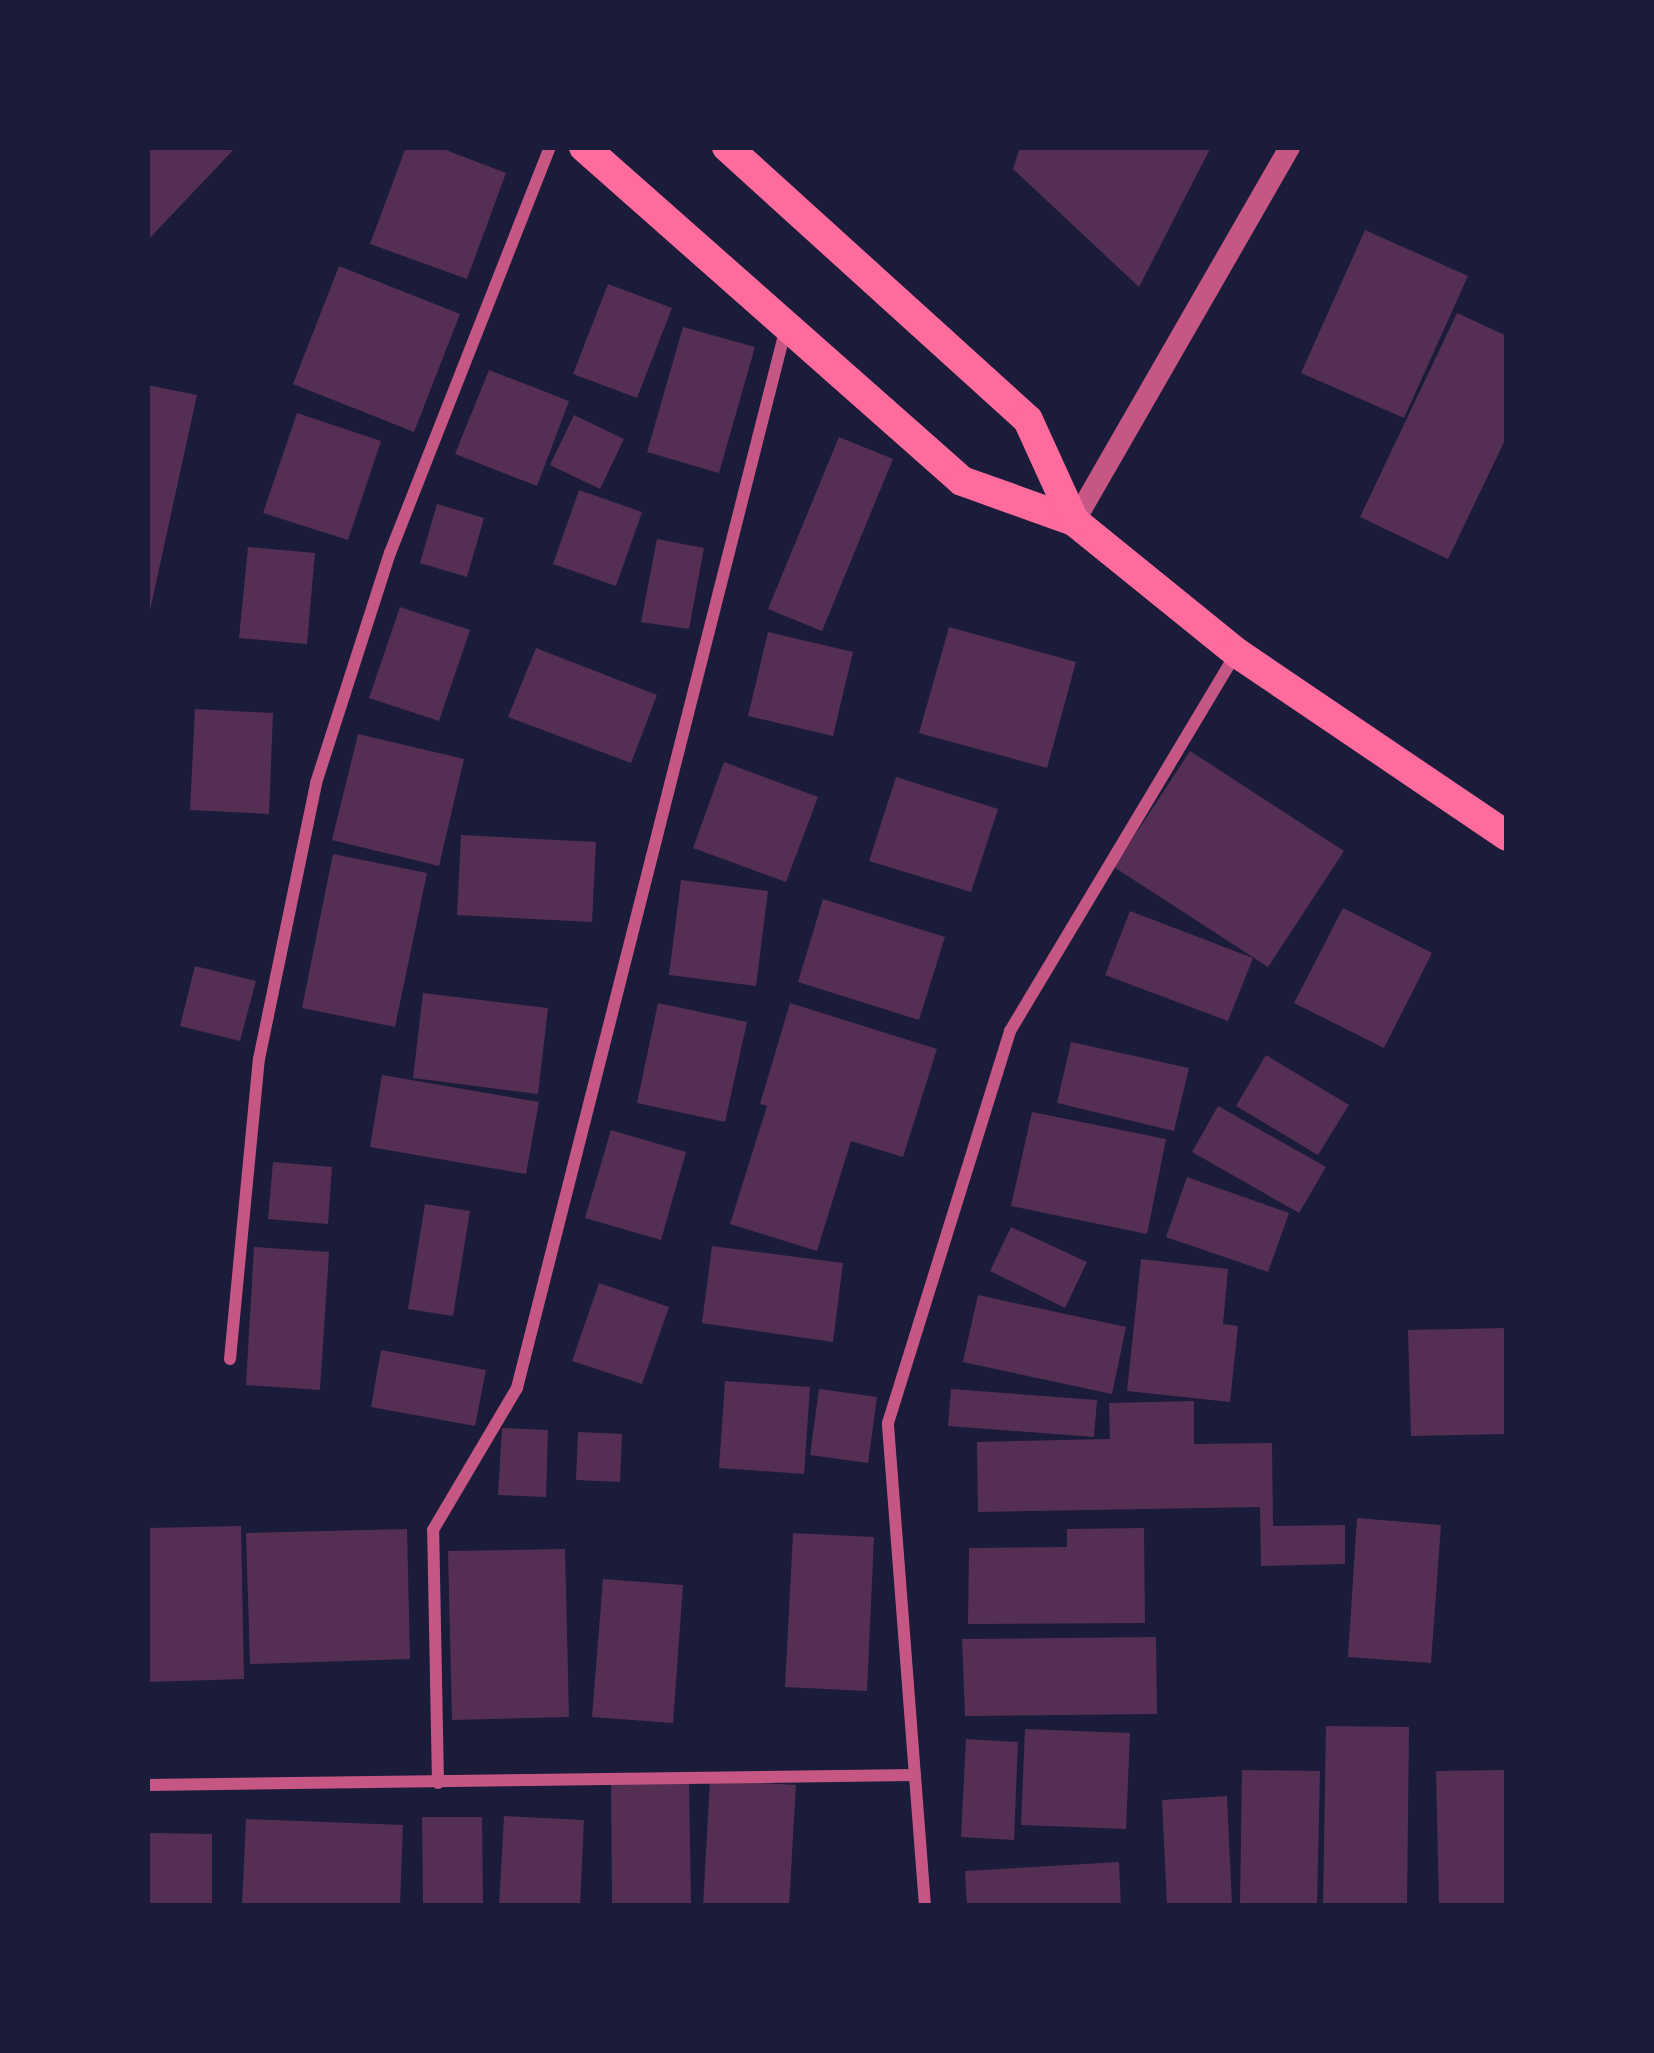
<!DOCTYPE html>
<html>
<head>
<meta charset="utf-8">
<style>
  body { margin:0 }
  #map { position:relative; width:1654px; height:2053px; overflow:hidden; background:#1b1b3a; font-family:Roboto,sans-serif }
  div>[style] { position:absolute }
  .building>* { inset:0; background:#542f53 }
  .minor>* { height:12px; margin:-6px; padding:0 6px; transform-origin:6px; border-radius:6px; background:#c65784 }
  .tertiary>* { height:21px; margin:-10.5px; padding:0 10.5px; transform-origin:10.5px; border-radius:10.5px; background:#c65784 }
  .primary>* { height:30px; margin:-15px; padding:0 15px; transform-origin:15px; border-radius:15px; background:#ff6b9d }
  span { translate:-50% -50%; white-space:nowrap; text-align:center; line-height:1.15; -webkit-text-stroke:9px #1b1b3a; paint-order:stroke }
  .frame { position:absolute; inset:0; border:150px solid #1b1b3a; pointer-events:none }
</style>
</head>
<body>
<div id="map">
  <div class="building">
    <i style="clip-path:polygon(147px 147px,236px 147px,147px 241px)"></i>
    <i style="clip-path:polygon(406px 147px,438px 147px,506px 173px,467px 279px,370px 244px)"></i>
    <i style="clip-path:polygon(1020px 147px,1211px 147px,1139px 287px,1013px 169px)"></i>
    <i style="clip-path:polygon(1365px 230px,1468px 276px,1404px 418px,1301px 373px)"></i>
    <i style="clip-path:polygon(339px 266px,460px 314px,414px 432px,293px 384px)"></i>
    <i style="clip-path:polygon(608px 284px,672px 308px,637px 398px,573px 374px)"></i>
    <i style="clip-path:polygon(1457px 313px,1507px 336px,1507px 436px,1448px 559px,1360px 517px)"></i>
    <i style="clip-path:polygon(683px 327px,755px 347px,719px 473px,647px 452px)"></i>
    <i style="clip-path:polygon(489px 370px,569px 401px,537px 486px,455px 454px)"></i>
    <i style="clip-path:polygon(147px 385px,197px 395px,149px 615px,147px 615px)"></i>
    <i style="clip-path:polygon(297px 413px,381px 441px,348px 540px,263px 513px)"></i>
    <i style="clip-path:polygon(574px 415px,624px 439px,600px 489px,550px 465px)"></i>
    <i style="clip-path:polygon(839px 437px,893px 459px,822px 631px,768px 609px)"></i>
    <i style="clip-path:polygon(579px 490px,642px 512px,616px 586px,553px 564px)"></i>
    <i style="clip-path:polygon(437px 504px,484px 518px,467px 577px,420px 563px)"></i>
    <i style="clip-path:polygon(657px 539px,704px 548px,689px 629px,641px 622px)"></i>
    <i style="clip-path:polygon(248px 547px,315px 553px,307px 644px,239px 638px)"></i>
    <i style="clip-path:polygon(400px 607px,470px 630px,439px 721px,369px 698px)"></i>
    <i style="clip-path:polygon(949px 627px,1076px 662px,1047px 768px,919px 733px)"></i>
    <i style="clip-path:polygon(768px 632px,853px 652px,833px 736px,748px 716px)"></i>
    <i style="clip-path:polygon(536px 648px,657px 695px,631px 763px,508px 717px)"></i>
    <i style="clip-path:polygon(195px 709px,273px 713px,269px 814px,190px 810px)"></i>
    <i style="clip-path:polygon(358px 734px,464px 759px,439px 866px,332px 840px)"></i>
    <i style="clip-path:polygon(1190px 751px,1344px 851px,1268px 967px,1114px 867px)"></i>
    <i style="clip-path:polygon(724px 762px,818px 797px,786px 882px,693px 848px)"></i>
    <i style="clip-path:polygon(896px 777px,998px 809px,971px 892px,869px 861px)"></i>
    <i style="clip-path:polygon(461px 835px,596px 842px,592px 922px,457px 915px)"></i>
    <i style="clip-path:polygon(333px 854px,427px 873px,395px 1027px,302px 1008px)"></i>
    <i style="clip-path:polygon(681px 880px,768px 891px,756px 986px,669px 975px)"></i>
    <i style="clip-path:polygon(823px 899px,945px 937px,919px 1020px,798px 982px)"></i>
    <i style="clip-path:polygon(1343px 908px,1432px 953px,1384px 1048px,1294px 1003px)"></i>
    <i style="clip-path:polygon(1130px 911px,1253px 958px,1228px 1021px,1105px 975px)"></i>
    <i style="clip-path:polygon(195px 966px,256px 981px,240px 1041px,180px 1026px)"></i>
    <i style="clip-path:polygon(423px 993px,548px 1008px,538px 1094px,413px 1078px)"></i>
    <i style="clip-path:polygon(658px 1003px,747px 1022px,725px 1122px,637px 1103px)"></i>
    <i style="clip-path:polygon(790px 1003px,937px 1049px,903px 1157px,851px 1141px,817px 1251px,730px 1224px,767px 1106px,760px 1104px)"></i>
    <i style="clip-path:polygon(1071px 1042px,1189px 1068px,1174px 1131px,1057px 1103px)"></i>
    <i style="clip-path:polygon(1266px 1055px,1349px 1105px,1318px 1155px,1236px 1106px)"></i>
    <i style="clip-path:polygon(382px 1075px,539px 1102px,526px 1174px,370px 1147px)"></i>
    <i style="clip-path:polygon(1218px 1106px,1326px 1167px,1299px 1213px,1192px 1152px)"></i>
    <i style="clip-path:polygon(1032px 1112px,1166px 1139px,1147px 1234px,1011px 1206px)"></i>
    <i style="clip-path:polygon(611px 1130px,686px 1152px,661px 1240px,585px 1218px)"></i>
    <i style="clip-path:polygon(273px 1162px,332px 1167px,328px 1224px,268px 1219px)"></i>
    <i style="clip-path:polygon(1187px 1177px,1289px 1213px,1268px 1272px,1166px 1237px)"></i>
    <i style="clip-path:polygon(425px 1204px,470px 1211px,453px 1316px,408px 1309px)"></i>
    <i style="clip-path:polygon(1011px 1227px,1087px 1262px,1065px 1308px,990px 1271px)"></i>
    <i style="clip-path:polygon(712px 1246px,843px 1263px,833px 1342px,702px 1323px)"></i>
    <i style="clip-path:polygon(254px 1247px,329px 1252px,320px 1390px,246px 1385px)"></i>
    <i style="clip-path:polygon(1141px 1259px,1228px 1269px,1223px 1324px,1238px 1326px,1230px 1402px,1127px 1391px)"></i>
    <i style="clip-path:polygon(599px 1283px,669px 1307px,642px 1384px,572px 1361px)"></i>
    <i style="clip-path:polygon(978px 1295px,1126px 1327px,1112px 1394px,963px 1362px)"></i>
    <i style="clip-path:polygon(1507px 1328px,1507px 1434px,1411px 1436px,1408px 1330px)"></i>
    <i style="clip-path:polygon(381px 1350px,486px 1370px,475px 1426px,371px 1407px)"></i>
    <i style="clip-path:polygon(725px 1381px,810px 1387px,804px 1474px,719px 1468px)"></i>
    <i style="clip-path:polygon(819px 1389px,877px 1397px,868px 1463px,810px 1455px)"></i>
    <i style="clip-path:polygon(951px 1389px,1097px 1400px,1094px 1437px,948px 1426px)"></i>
    <i style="clip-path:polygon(1194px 1401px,1194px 1444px,1272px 1443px,1273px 1526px,1345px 1525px,1345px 1564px,1261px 1566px,1260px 1507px,978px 1512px,977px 1442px,1110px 1439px,1109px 1403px)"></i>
    <i style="clip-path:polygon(502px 1428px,548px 1430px,546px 1497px,498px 1495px)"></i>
    <i style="clip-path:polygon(578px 1432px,622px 1434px,620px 1482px,576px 1480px)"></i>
    <i style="clip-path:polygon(1357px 1518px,1441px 1525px,1431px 1663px,1348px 1657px)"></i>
    <i style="clip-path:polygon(241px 1526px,244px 1679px,147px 1682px,147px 1528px)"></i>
    <i style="clip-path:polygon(1144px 1528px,1145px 1623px,968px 1624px,969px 1548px,1067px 1547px,1067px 1529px)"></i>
    <i style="clip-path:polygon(407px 1529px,410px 1659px,250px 1664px,246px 1533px)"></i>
    <i style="clip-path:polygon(793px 1533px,874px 1537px,867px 1691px,785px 1687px)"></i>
    <i style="clip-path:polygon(565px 1549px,569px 1717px,452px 1720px,448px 1551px)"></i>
    <i style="clip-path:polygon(603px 1579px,683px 1585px,673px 1723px,592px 1717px)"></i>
    <i style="clip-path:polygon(1156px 1637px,1157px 1714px,965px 1716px,962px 1639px)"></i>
    <i style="clip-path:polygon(1326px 1726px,1409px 1727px,1407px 1906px,1323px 1906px)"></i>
    <i style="clip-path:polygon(1025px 1729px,1130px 1733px,1126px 1829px,1021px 1825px)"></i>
    <i style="clip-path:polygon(966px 1739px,1018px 1742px,1014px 1840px,961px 1837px)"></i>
    <i style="clip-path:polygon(1242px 1770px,1320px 1771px,1317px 1906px,1240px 1906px)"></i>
    <i style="clip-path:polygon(1507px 1770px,1507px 1906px,1439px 1906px,1436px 1771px)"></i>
    <i style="clip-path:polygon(689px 1780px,691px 1906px,612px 1906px,611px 1781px)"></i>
    <i style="clip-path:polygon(710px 1780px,796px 1785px,789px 1906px,703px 1906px)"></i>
    <i style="clip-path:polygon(1227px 1796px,1232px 1906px,1167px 1906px,1162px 1800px)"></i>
    <i style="clip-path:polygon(504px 1816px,584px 1820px,580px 1906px,499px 1906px)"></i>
    <i style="clip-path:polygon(422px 1817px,482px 1817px,483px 1906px,423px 1906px)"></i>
    <i style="clip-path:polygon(246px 1819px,403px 1825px,400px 1906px,242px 1906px)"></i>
    <i style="clip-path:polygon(147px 1833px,212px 1834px,212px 1906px,147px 1906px)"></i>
    <i style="clip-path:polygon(1119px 1862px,1121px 1906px,967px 1906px,965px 1871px)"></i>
  </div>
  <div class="minor">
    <i style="left:230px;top:1359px;width:301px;rotate:-84.5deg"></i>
    <i style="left:259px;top:1059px;width:282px;rotate:-78.3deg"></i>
    <i style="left:316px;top:783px;width:242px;rotate:-72.2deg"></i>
    <i style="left:390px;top:553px;width:436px;rotate:-68.5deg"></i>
    <i style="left:438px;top:1783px;width:253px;rotate:-91.1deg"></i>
    <i style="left:433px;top:1530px;width:165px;rotate:-59.4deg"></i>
    <i style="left:517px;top:1388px;width:1090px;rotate:-75.77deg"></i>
    <i style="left:147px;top:1785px;width:768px;rotate:-0.75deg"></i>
    <i style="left:925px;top:1906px;width:484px;rotate:-94.4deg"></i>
    <i style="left:888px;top:1423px;width:411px;rotate:-72.7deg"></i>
    <i style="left:1010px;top:1031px;width:440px;rotate:-59.1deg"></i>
  </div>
  <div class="tertiary">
    <i style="left:1074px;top:521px;width:431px;rotate:-60.1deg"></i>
  </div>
  <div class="primary">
    <i style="left:584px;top:147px;width:504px;rotate:41.46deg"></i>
    <i style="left:962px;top:481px;width:119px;rotate:19.7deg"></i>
    <i style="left:1074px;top:521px;width:210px;rotate:39deg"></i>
    <i style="left:1237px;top:653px;width:326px;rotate:34.1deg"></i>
    <i style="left:727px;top:147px;width:406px;rotate:42.2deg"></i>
    <i style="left:1028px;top:420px;width:111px;rotate:65.5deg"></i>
  </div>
  <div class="frame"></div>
</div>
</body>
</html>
